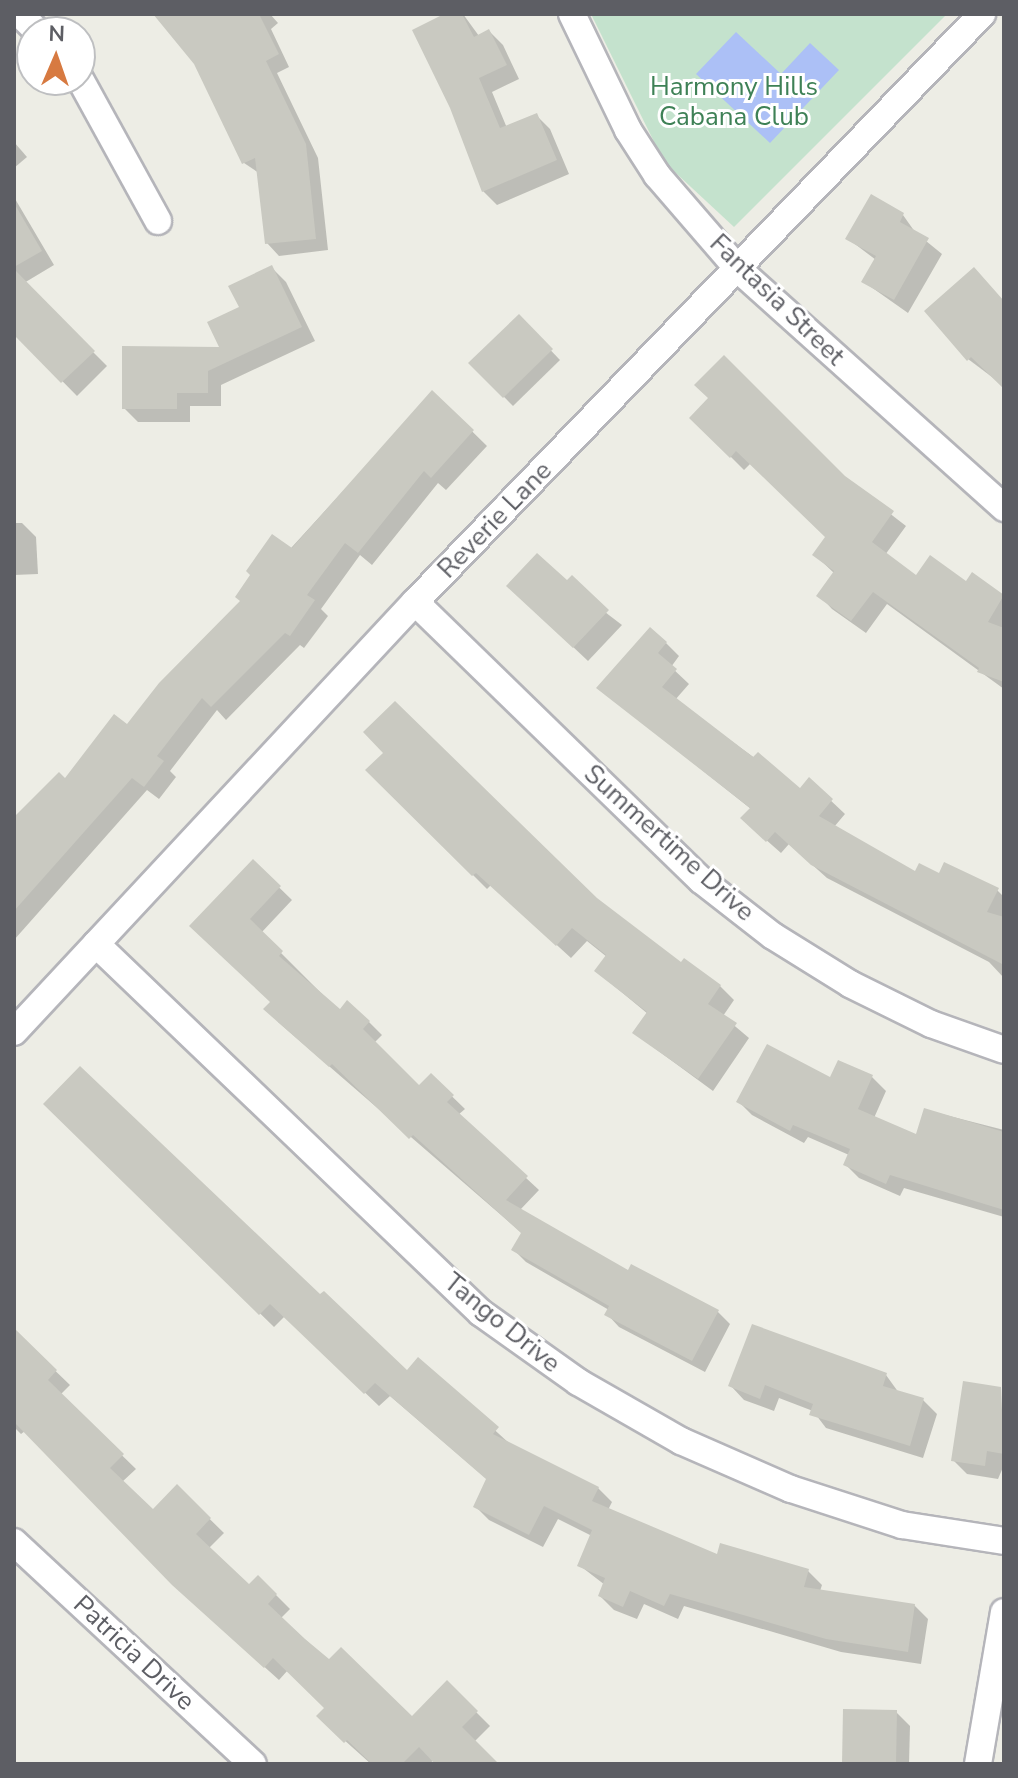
<!DOCTYPE html>
<html>
<head>
<meta charset="utf-8">
<style>
  body { margin:0 }
  #map { position:relative; width:1018px; height:1778px; overflow:hidden; background:#edede5; font-family:"Nunito Sans",sans-serif }
  div>[style] { position:absolute }
  .green>* { inset:0; background:#c4e2cd }
  .water>* { inset:0; background:#acc0f6 }
  .shadow>* { inset:0; background:#0003 }
  .building>* { inset:0; background:#c9c9c1 }
  .roads { filter:drop-shadow(2px 0 #b5b5ba) drop-shadow(-2px 0 #b5b5ba) drop-shadow(0 2px #b5b5ba) drop-shadow(0 -2px #b5b5ba) }
  .street>* { height:26px; margin:-13px; padding:0 13px; transform-origin:13px; border-radius:13px; background:#fff }
  span { translate:-50% -50%; white-space:nowrap; text-align:center; line-height:1.15; -webkit-text-stroke:6px #fff; paint-order:stroke }
  .park-label { font-size:26px; color:#3e8156 }
  .street-label { font-size:26px; color:#5d5e64 }
  .frame { position:absolute; inset:0; border:16px solid #5d5e64; pointer-events:none }
  .north { position:absolute; left:16px; top:16px; width:80px; height:80px; box-sizing:border-box; background:#fff; border:2px solid #bebfc1; border-radius:50%; rotate:2deg; font-size:22px; font-weight:700; line-height:32px; text-align:center; color:#5d5e64 }
  .north::after { content:''; display:block; margin:auto; width:28px; height:36px; background:#d77a41; clip-path:polygon(50% 0,100% 100%,50% 72%,0 100%) }
</style>
</head>
<body>
<div id="map">
  <div class="green">
    <i style="clip-path:polygon(591px 14px,947px 14px,734px 227px,664px 162px)"></i>
  </div>
  <div class="water">
    <i style="clip-path:polygon(736px 32px,781px 74px,810px 43px,839px 70px,770px 143px,696px 74px)"></i>
  </div>
  <div class="shadow">
    <i style="clip-path:polygon(155px 14px,270px 14px,278px 23px,271px 29px,289px 67px,277px 73px,318px 158px,328px 250px,279px 256px,267px 243px,259px 173px,244px 163px,196px 63px)"></i>
    <i style="clip-path:polygon(449px 14px,463px 14px,479px 36px,489px 31px,503px 45px,519px 79px,492px 92px,507px 128px,536px 115px,550px 129px,569px 174px,497px 205px,483px 191px,452px 108px)"></i>
    <i style="clip-path:polygon(14px 142px,27px 157px,14px 168px)"></i>
    <i style="clip-path:polygon(14px 197px,54px 265px,24px 283px,107px 366px,77px 396px,14px 332px)"></i>
    <i style="clip-path:polygon(903px 215px,915px 232px,942px 254px,908px 313px,864px 282px,876px 260px,847px 238px)"></i>
    <i style="clip-path:polygon(272px 268px,286px 282px,315px 341px,221px 385px,221px 406px,190px 406px,190px 422px,138px 422px,124px 408px,222px 349px,242px 308px)"></i>
    <i style="clip-path:polygon(1004px 302px,1004px 386px,968px 359px)"></i>
    <i style="clip-path:polygon(519px 317px,560px 360px,513px 406px,471px 363px)"></i>
    <i style="clip-path:polygon(433px 393px,487px 446px,446px 490px,438px 483px,372px 565px,360px 555px,321px 609px,328px 616px,304px 648px,300px 645px,226px 720px,217px 710px,170px 771px,176px 777px,159px 799px,147px 790px,14px 940px,14px 824px,127px 727px)"></i>
    <i style="clip-path:polygon(692px 418px,844px 478px,906px 526px,885px 555px,917px 578px,967px 584px,973px 575px,1004px 597px,1004px 689px,887px 604px,866px 633px,832px 609px,819px 595px,835px 574px,815px 555px,827px 538px,751px 463px,744px 470px)"></i>
    <i style="clip-path:polygon(14px 523px,22px 523px,36px 537px,38px 574px,14px 575px)"></i>
    <i style="clip-path:polygon(567px 583px,622px 625px,588px 661px,522px 599px)"></i>
    <i style="clip-path:polygon(666px 643px,679px 656px,671px 667px,689px 684px,675px 700px,800px 791px,809px 780px,845px 814px,834px 827px,916px 874px,997px 890px,1004px 897px,1004px 978px,989px 962px,827px 878px,789px 844px,781px 853px,756px 831px,751px 809px,599px 688px)"></i>
    <i style="clip-path:polygon(368px 770px,595px 899px,682px 965px,720px 986px,734px 1000px,723px 1016px,749px 1038px,713px 1091px,634px 1033px,648px 1014px,596px 971px,607px 957px,587px 941px,571px 958px,491px 885px,487px 889px)"></i>
    <i style="clip-path:polygon(253px 862px,292px 900px,261px 933px,340px 1012px,347px 1003px,369px 1022px,382px 1035px,374px 1043px,419px 1088px,431px 1076px,465px 1109px,458px 1115px,539px 1190px,520px 1210px,629px 1273px,717px 1311px,730px 1324px,705px 1372px,619px 1327px,607px 1314px,609px 1310px,526px 1262px,514px 1250px,523px 1234px,278px 1022px,272px 1002px,204px 939px)"></i>
    <i style="clip-path:polygon(872px 1077px,886px 1091px,874px 1118px,917px 1137px,926px 1110px,1004px 1130px,1004px 1217px,904px 1188px,900px 1196px,859px 1178px,845px 1164px,849px 1155px,808px 1137px,804px 1143px,752px 1115px,738px 1101px,831px 1080px)"></i>
    <i style="clip-path:polygon(46px 1104px,321px 1297px,407px 1373px,418px 1360px,510px 1444px,598px 1488px,612px 1502px,608px 1510px,718px 1557px,808px 1571px,822px 1585px,820px 1591px,914px 1605px,928px 1619px,921px 1664px,841px 1652px,684px 1606px,678px 1619px,644px 1604px,637px 1619px,614px 1610px,600px 1596px,605px 1585px,579px 1565px,592px 1536px,558px 1519px,543px 1547px,489px 1520px,475px 1506px,488px 1480px,390px 1396px,379px 1406px,285px 1316px,274px 1327px)"></i>
    <i style="clip-path:polygon(14px 1331px,70px 1385px,60px 1395px,136px 1469px,122px 1482px,153px 1512px,177px 1487px,224px 1533px,208px 1549px,249px 1587px,258px 1577px,290px 1609px,281px 1618px,329px 1661px,412px 1718px,447px 1683px,490px 1726px,474px 1742px,496px 1764px,438px 1764px,434px 1760px,429px 1764px,371px 1764px,333px 1730px,327px 1708px,288px 1670px,279px 1680px,188px 1598px,25px 1431px,21px 1434px,14px 1427px)"></i>
    <i style="clip-path:polygon(886px 1375px,899px 1393px,923px 1400px,937px 1414px,923px 1458px,826px 1428px,813px 1411px,779px 1398px,774px 1411px,744px 1400px,731px 1386px)"></i>
    <i style="clip-path:polygon(1000px 1389px,1004px 1465px,998px 1479px,967px 1474px,953px 1460px)"></i>
    <i style="clip-path:polygon(896px 1712px,910px 1726px,909px 1764px,844px 1764px)"></i>
  </div>
  <div class="building">
    <i style="clip-path:polygon(153px 14px,259px 14px,279px 54px,266px 61px,306px 144px,316px 239px,265px 244px,255px 158px,242px 164px,194px 64px)"></i>
    <i style="clip-path:polygon(444px 14px,462px 14px,474px 37px,489px 29px,507px 65px,479px 78px,500px 128px,537px 113px,557px 160px,482px 192px,450px 108px,412px 30px)"></i>
    <i style="clip-path:polygon(871px 194px,904px 213px,900px 222px,929px 238px,894px 300px,861px 282px,876px 256px,845px 239px)"></i>
    <i style="clip-path:polygon(14px 203px,42px 251px,14px 267px)"></i>
    <i style="clip-path:polygon(272px 265px,302px 327px,208px 371px,208px 393px,177px 393px,177px 409px,122px 409px,122px 346px,219px 347px,207px 322px,239px 307px,228px 286px)"></i>
    <i style="clip-path:polygon(974px 267px,1004px 301px,1004px 389px,971px 357px,967px 361px,924px 311px)"></i>
    <i style="clip-path:polygon(14px 269px,95px 351px,61px 383px,14px 335px)"></i>
    <i style="clip-path:polygon(519px 314px,553px 349px,503px 398px,468px 363px)"></i>
    <i style="clip-path:polygon(724px 355px,845px 476px,894px 511px,872px 542px,916px 575px,930px 555px,966px 581px,972px 572px,1004px 595px,988px 622px,1004px 628px,1004px 682px,977px 672px,979px 668px,873px 592px,851px 621px,816px 596px,834px 571px,812px 555px,825px 537px,736px 451px,730px 458px,689px 418px,708px 398px,694px 385px)"></i>
    <i style="clip-path:polygon(432px 390px,474px 430px,431px 478px,424px 471px,358px 553px,345px 543px,307px 595px,315px 600px,290px 636px,285px 633px,211px 707px,202px 698px,157px 756px,164px 761px,144px 787px,132px 778px,14px 911px,14px 817px,59px 772px,65px 778px,114px 714px,127px 724px,159px 683px,240px 601px,235px 597px,250px 575px,246px 571px,272px 534px,292px 548px)"></i>
    <i style="clip-path:polygon(537px 553px,567px 580px,572px 575px,609px 610px,573px 648px,506px 586px)"></i>
    <i style="clip-path:polygon(650px 627px,667px 642px,658px 653px,677px 669px,662px 687px,753px 757px,758px 752px,800px 788px,809px 777px,833px 799px,819px 816px,915px 871px,919px 863px,939px 873px,944px 862px,999px 888px,987px 912px,1004px 917px,1004px 965px,811px 865px,775px 832px,766px 842px,740px 818px,750px 808px,596px 688px)"></i>
    <i style="clip-path:polygon(395px 701px,597px 898px,681px 962px,684px 958px,721px 985px,708px 1004px,737px 1023px,698px 1079px,632px 1033px,647px 1012px,594px 971px,606px 955px,572px 928px,556px 946px,476px 873px,472px 876px,365px 770px,383px 753px,363px 732px)"></i>
    <i style="clip-path:polygon(253px 859px,281px 886px,250px 919px,283px 951px,279px 956px,340px 1009px,347px 1000px,370px 1021px,363px 1029px,419px 1085px,431px 1073px,454px 1095px,447px 1102px,528px 1176px,506px 1200px,628px 1270px,631px 1264px,719px 1310px,692px 1361px,604px 1315px,609px 1306px,511px 1250px,521px 1233px,413px 1135px,409px 1139px,332px 1064px,329px 1067px,263px 1009px,270px 1002px,189px 926px)"></i>
    <i style="clip-path:polygon(767px 1044px,830px 1077px,838px 1060px,873px 1075px,858px 1109px,916px 1134px,924px 1108px,1004px 1132px,1004px 1210px,890px 1175px,886px 1184px,843px 1165px,850px 1149px,793px 1125px,790px 1131px,736px 1102px)"></i>
    <i style="clip-path:polygon(80px 1066px,320px 1294px,324px 1291px,407px 1370px,418px 1357px,499px 1427px,493px 1434px,599px 1487px,592px 1501px,717px 1554px,720px 1543px,809px 1569px,804px 1587px,915px 1604px,908px 1652px,826px 1639px,670px 1594px,664px 1606px,630px 1591px,623px 1607px,598px 1596px,605px 1578px,577px 1566px,592px 1530px,544px 1506px,529px 1535px,473px 1507px,486px 1479px,375px 1383px,364px 1394px,270px 1304px,259px 1315px,43px 1104px)"></i>
    <i style="clip-path:polygon(752px 1324px,887px 1373px,883px 1386px,924px 1398px,910px 1446px,809px 1415px,813px 1404px,765px 1385px,760px 1399px,728px 1386px)"></i>
    <i style="clip-path:polygon(14px 1328px,57px 1370px,48px 1380px,124px 1454px,110px 1468px,153px 1509px,177px 1484px,211px 1518px,196px 1534px,249px 1584px,258px 1575px,277px 1594px,268px 1604px,305px 1639px,329px 1659px,341px 1647px,412px 1716px,447px 1680px,478px 1711px,462px 1727px,499px 1764px,435px 1764px,419px 1747px,402px 1764px,372px 1764px,347px 1740px,344px 1743px,316px 1716px,324px 1708px,273px 1658px,264px 1668px,172px 1585px,14px 1422px)"></i>
    <i style="clip-path:polygon(963px 1381px,1001px 1387px,1004px 1454px,987px 1451px,985px 1466px,951px 1461px)"></i>
    <i style="clip-path:polygon(843px 1709px,897px 1710px,896px 1764px,842px 1764px)"></i>
  </div>
  <div class="roads">
    <div class="street">
      <i style="left:20px;top:14px;width:25px;rotate:45deg"></i>
      <i style="left:572px;top:14px;width:129px;rotate:64.2deg"></i>
      <i style="left:628px;top:130px;width:54px;rotate:57.2deg"></i>
      <i style="left:657px;top:175px;width:124px;rotate:49.2deg"></i>
      <i style="left:738px;top:269px;width:358px;rotate:41.9deg"></i>
      <i style="left:80px;top:79px;width:162px;rotate:61.2deg"></i>
      <i style="left:415px;top:602px;width:399px;rotate:44.2deg"></i>
      <i style="left:701px;top:880px;width:91px;rotate:37.9deg"></i>
      <i style="left:773px;top:936px;width:91px;rotate:31.9deg"></i>
      <i style="left:850px;top:984px;width:90px;rotate:26.3deg"></i>
      <i style="left:931px;top:1024px;width:77px;rotate:19.6deg"></i>
      <i style="left:96px;top:944px;width:533px;rotate:43.78deg"></i>
      <i style="left:481px;top:1313px;width:119px;rotate:35.4deg"></i>
      <i style="left:578px;top:1382px;width:119px;rotate:29.8deg"></i>
      <i style="left:681px;top:1441px;width:120px;rotate:23.6deg"></i>
      <i style="left:791px;top:1489px;width:117px;rotate:18deg"></i>
      <i style="left:902px;top:1525px;width:103px;rotate:8.9deg"></i>
      <i style="left:14px;top:1032px;width:588px;rotate:-47deg"></i>
      <i style="left:415px;top:602px;width:817px;rotate:-46.04deg"></i>
      <i style="left:14px;top:1542px;width:326px;rotate:42.9deg"></i>
      <i style="left:978px;top:1764px;width:154px;rotate:-80.3deg"></i>
    </div>
  </div>
  <div class="park-label">
    <span style="left:734px;top:102px">Harmony Hills<br>Cabana Club</span>
  </div>
  <div class="street-label">
    <span style="left:777px;top:300px;rotate:44deg">Fantasia Street</span>
    <span style="left:495px;top:520px;rotate:-46deg">Reverie Lane</span>
    <span style="left:669px;top:843px;rotate:42deg">Summertime Drive</span>
    <span style="left:502px;top:1323px;rotate:39deg">Tango Drive</span>
    <span style="left:134px;top:1653px;rotate:43deg">Patricia Drive</span>
  </div>
  <div class="frame"></div>
  <div class="north">N</div>
</div>
</body>
</html>
